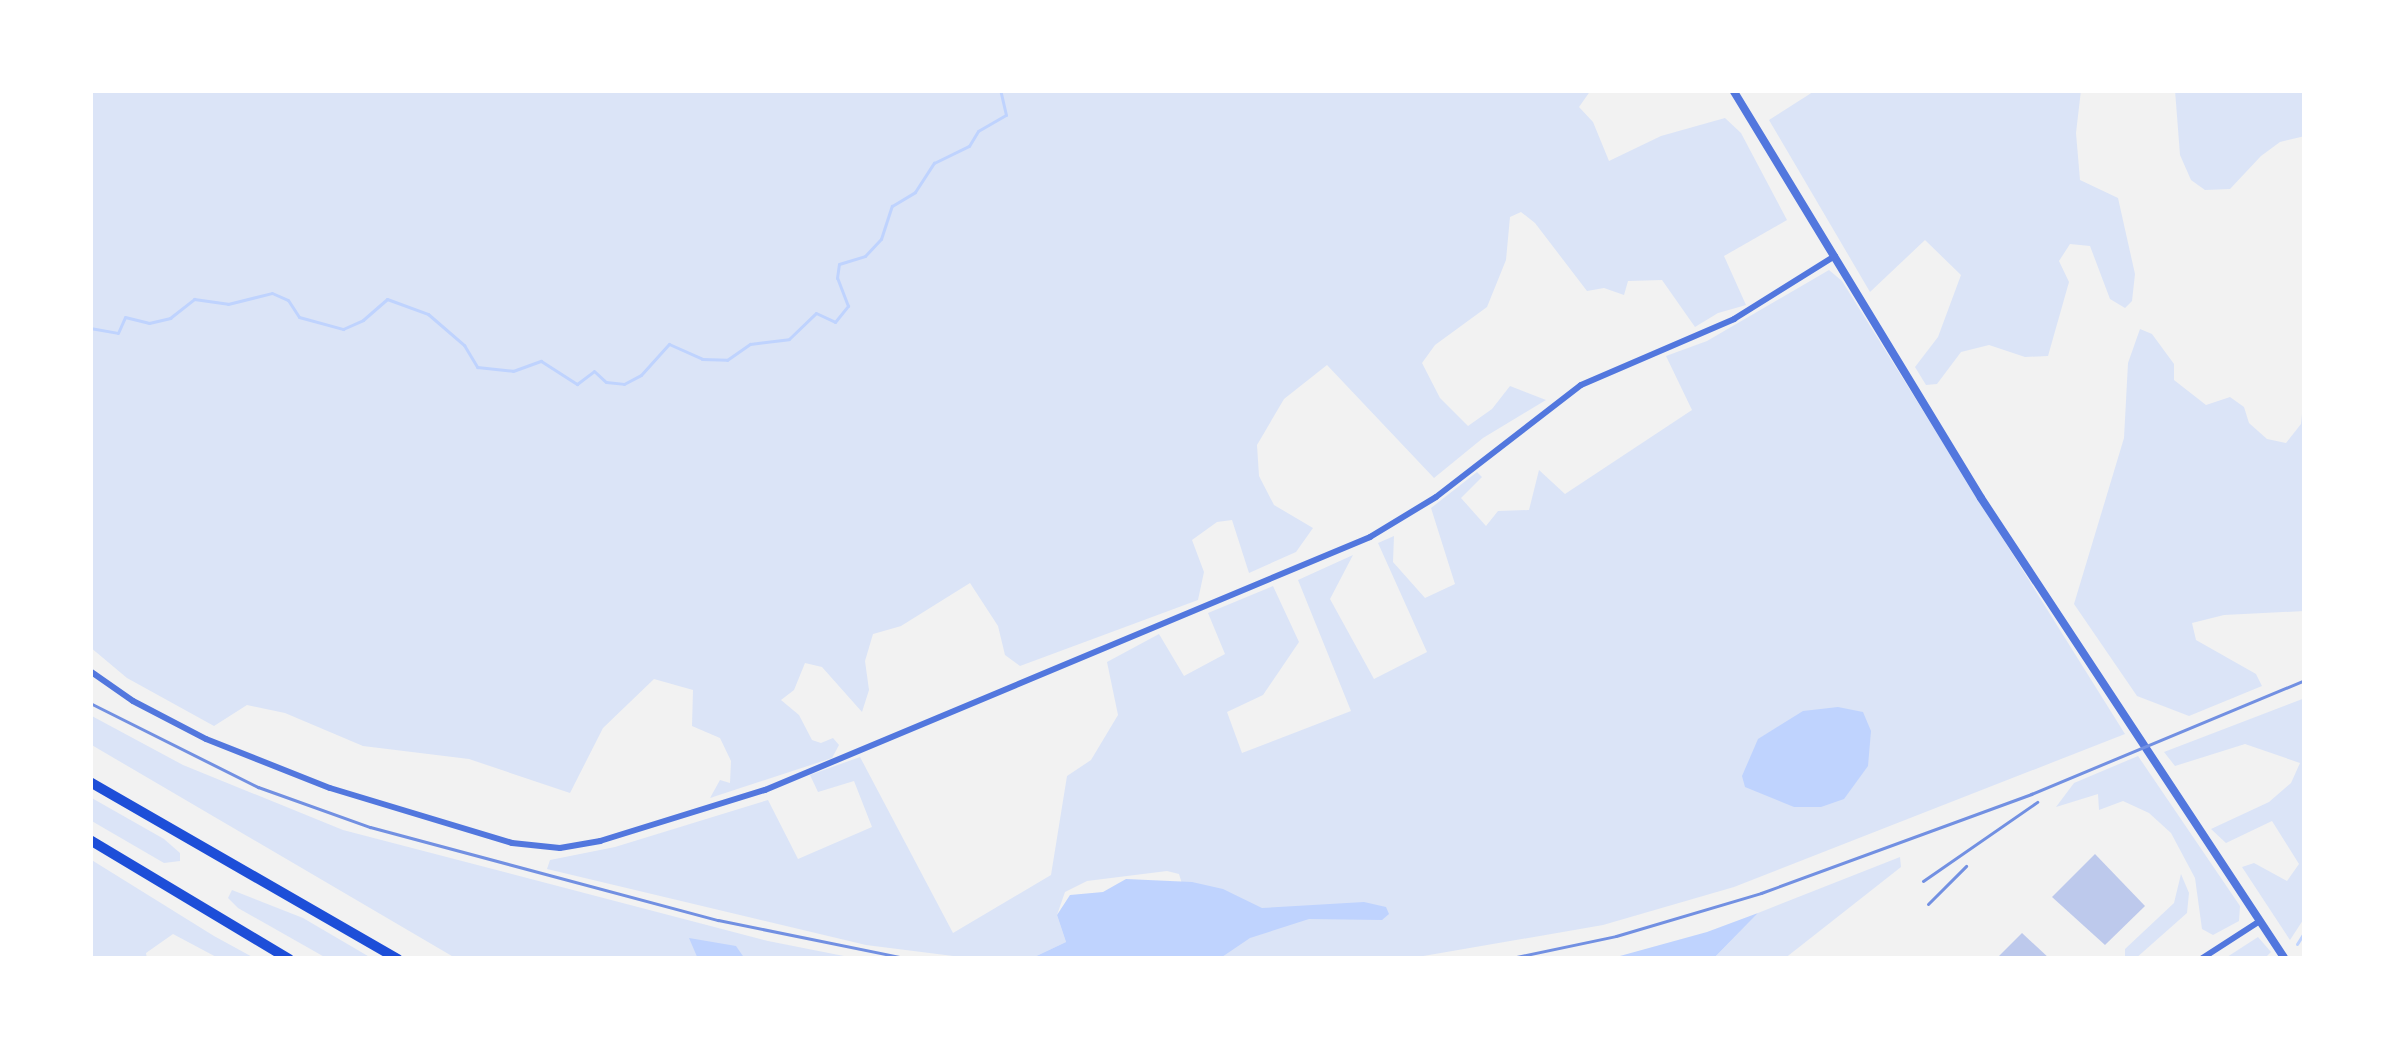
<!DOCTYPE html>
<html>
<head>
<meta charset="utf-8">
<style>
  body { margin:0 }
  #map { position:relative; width:2395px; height:1049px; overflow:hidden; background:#f2f2f2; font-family:Jost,sans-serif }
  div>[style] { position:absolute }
  .green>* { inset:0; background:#dbe4f7 }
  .water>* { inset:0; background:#bfd3fe }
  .stream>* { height:3px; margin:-1.5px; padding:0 1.5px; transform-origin:1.5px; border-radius:1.5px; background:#bfd3fe }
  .building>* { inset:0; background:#bdc9ec }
  .minor>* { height:6px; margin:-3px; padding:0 3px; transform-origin:3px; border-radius:3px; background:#5277de }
  .tertiary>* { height:8px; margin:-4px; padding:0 4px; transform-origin:4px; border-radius:4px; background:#5277de }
  .motorway>* { height:10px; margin:-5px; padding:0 5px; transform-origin:5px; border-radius:5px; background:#1d4ed8 }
  .rail>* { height:3px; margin:-1.5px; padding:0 1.5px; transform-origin:1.5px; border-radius:1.5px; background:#7290e2 }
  span { translate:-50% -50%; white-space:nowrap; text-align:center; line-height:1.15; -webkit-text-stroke:9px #fff; paint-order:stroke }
  .frame { position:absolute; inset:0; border:93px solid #fff; pointer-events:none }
</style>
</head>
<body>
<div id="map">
  <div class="green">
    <i style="clip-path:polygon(90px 90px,1591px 90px,1579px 107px,1593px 122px,1609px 161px,1661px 136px,1725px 118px,1741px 133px,1787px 220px,1724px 256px,1746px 305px,1718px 313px,1695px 327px,1662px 280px,1628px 281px,1624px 295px,1604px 288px,1587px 291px,1535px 223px,1521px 212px,1510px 217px,1506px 260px,1487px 307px,1435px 345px,1422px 363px,1440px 398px,1468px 426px,1492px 409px,1510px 386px,1546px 400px,1483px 438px,1434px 478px,1327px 365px,1284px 399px,1257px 445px,1259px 476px,1274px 505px,1313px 528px,1296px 552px,1249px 573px,1232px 520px,1217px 522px,1192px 540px,1204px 572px,1198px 600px,1020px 666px,1005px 655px,998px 626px,970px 583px,901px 626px,873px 634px,865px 661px,869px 690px,862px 712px,822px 667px,805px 663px,794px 690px,781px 700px,799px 715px,812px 740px,821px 743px,833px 738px,839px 745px,832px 758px,710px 798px,720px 780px,730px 783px,731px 761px,720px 738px,692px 726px,693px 690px,654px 679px,603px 728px,570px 793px,469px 759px,363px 746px,285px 713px,247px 705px,214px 726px,127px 678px,90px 647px)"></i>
    <i style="clip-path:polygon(1816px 90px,2081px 90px,2076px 133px,2080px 180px,2118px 198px,2135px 274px,2132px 301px,2125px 308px,2110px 299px,2090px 246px,2070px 244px,2059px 261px,2069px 282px,2048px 356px,2025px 357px,1989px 345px,1961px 352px,1937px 384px,1926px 385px,1915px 367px,1938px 337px,1961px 275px,1925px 240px,1870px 292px,1769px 120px)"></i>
    <i style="clip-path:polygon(2175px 90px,2305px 90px,2305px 136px,2280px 142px,2261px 156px,2230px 189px,2205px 190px,2191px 180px,2180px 155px)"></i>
    <i style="clip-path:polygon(1829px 270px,1842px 281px,2125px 734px,1734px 887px,1603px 925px,1406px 959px,1205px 959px,1179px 874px,1167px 871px,1087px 881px,1065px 892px,1057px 915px,1066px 942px,1030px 959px,977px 959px,866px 945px,547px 869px,550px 860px,615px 847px,768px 800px,798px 859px,872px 827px,854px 781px,818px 792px,810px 775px,860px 757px,953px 933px,1051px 875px,1067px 776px,1091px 760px,1118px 715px,1107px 662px,1159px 634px,1184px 676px,1225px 654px,1208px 613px,1273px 586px,1299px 642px,1263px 695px,1227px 712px,1242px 753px,1351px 711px,1298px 580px,1353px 555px,1330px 599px,1374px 679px,1427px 652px,1378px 543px,1394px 536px,1393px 562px,1425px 598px,1455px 584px,1431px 508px,1477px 472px,1482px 477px,1461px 498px,1486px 526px,1498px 511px,1529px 510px,1539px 470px,1565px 494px,1692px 410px,1666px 356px,1707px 341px)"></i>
    <i style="clip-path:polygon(2140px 329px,2152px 334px,2174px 364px,2174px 380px,2206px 405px,2230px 397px,2244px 407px,2249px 423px,2267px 439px,2286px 443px,2301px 424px,2305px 384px,2305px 611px,2224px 615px,2192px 623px,2196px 640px,2256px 674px,2262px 686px,2189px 716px,2137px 696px,2074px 604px,2124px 438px,2128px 363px)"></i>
    <i style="clip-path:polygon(2305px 698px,2305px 917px,2290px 940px,2242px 867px,2254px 863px,2287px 881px,2299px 864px,2272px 821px,2226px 843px,2211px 829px,2269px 802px,2291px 783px,2300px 763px,2245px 744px,2175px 766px,2164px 752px)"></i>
    <i style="clip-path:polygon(90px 715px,183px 765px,343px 830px,768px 941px,859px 959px,457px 959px,90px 744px)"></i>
    <i style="clip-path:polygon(2138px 756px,2240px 906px,2239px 921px,2213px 935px,2202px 929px,2195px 878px,2171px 833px,2149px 813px,2123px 801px,2099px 810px,2098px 794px,2056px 807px,2074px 783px)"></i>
    <i style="clip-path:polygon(90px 797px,164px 839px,180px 853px,180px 861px,164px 863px,90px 820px)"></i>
    <i style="clip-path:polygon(1900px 857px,1901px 867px,1784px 959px,1713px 959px,1758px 913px)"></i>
    <i style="clip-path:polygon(90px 859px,214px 936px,256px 959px,220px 959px,173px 934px,146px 953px,147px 959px,90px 959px)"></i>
    <i style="clip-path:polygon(2181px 874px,2189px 893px,2187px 913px,2135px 959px,2125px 958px,2125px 949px,2174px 903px)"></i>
    <i style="clip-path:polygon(232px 890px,303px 918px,373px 959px,328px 959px,238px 908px,228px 898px)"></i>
    <i style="clip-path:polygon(2258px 937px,2271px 952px,2264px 959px,2224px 959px)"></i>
  </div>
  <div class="water">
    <i style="clip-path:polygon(1838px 707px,1863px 712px,1871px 731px,1868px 766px,1844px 799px,1821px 807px,1794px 807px,1745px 787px,1742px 776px,1758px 739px,1803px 711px)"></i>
    <i style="clip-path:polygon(1126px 879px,1192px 882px,1223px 889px,1262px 908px,1364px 902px,1386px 907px,1389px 914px,1382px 920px,1309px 919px,1250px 938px,1219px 959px,1030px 959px,1066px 942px,1057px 915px,1070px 895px,1103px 892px)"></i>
    <i style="clip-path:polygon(1758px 913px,1713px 959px,1609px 959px,1707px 932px)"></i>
    <i style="clip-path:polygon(689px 938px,736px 946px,745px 959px,698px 959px)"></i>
  </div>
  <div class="stream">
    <i style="left:90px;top:328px;width:28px;rotate:10deg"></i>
    <i style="left:118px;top:333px;width:17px;rotate:-66deg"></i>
    <i style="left:125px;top:317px;width:25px;rotate:14deg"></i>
    <i style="left:149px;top:323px;width:22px;rotate:-13deg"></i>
    <i style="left:170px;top:318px;width:31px;rotate:-38deg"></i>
    <i style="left:194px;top:299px;width:34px;rotate:8deg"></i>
    <i style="left:228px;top:304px;width:45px;rotate:-14deg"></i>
    <i style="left:272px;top:293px;width:17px;rotate:24deg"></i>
    <i style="left:288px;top:300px;width:20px;rotate:57deg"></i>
    <i style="left:299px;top:317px;width:46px;rotate:15.3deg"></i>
    <i style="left:343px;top:329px;width:22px;rotate:-24deg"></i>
    <i style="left:363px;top:320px;width:32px;rotate:-41deg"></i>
    <i style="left:387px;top:299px;width:44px;rotate:20.1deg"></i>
    <i style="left:428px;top:314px;width:48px;rotate:40.7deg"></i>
    <i style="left:464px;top:345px;width:26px;rotate:59deg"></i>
    <i style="left:477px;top:367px;width:36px;rotate:6deg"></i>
    <i style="left:513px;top:371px;width:30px;rotate:-20deg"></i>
    <i style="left:541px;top:361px;width:43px;rotate:32.6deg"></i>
    <i style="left:577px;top:384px;width:21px;rotate:-37deg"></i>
    <i style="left:594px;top:371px;width:16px;rotate:43deg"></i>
    <i style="left:606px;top:382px;width:18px;rotate:6deg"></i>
    <i style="left:624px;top:384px;width:19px;rotate:-28deg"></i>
    <i style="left:641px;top:375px;width:42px;rotate:-47.9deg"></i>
    <i style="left:669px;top:344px;width:36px;rotate:24deg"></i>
    <i style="left:702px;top:359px;width:25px;rotate:2deg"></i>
    <i style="left:727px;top:360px;width:28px;rotate:-35deg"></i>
    <i style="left:750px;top:344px;width:39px;rotate:-7deg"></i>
    <i style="left:789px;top:339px;width:37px;rotate:-44deg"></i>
    <i style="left:816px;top:313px;width:21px;rotate:25deg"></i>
    <i style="left:835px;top:322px;width:21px;rotate:-51deg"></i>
    <i style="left:848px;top:306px;width:30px;rotate:-111deg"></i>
    <i style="left:837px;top:278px;width:14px;rotate:-82deg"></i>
    <i style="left:839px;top:264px;width:27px;rotate:-17deg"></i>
    <i style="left:865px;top:256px;width:23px;rotate:-47deg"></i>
    <i style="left:881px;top:239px;width:35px;rotate:-72deg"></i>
    <i style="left:892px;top:206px;width:27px;rotate:-31deg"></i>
    <i style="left:915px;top:192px;width:35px;rotate:-57deg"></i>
    <i style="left:934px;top:163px;width:39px;rotate:-26deg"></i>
    <i style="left:969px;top:146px;width:17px;rotate:-59deg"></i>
    <i style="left:978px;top:131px;width:32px;rotate:-30deg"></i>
    <i style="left:1006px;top:115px;width:26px;rotate:-103deg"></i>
    <i style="left:2297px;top:944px;width:15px;rotate:-58deg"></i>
  </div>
  <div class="building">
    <i style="clip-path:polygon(2095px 854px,2145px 906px,2105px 945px,2052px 897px)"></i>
    <i style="clip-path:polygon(2022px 933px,2050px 959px,1996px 959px)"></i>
  </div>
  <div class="minor">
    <i style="left:90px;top:671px;width:52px;rotate:34.9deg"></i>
    <i style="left:133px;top:701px;width:82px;rotate:27.5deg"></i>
    <i style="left:206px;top:739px;width:133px;rotate:21.6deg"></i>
    <i style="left:330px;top:788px;width:190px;rotate:16.8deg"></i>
    <i style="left:512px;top:843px;width:48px;rotate:5.9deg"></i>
    <i style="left:560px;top:848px;width:41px;rotate:-9.9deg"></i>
    <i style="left:600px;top:841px;width:173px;rotate:-17.2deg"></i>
    <i style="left:765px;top:790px;width:656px;rotate:-22.69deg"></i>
    <i style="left:1370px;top:537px;width:77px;rotate:-31.2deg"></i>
    <i style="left:1436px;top:497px;width:183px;rotate:-37.7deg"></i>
    <i style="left:1581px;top:385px;width:167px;rotate:-23.3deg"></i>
    <i style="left:1734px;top:319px;width:119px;rotate:-32deg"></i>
    <i style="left:2201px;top:959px;width:70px;rotate:-32.8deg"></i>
  </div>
  <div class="tertiary">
    <i style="left:1733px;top:90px;width:477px;rotate:58.7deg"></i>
    <i style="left:1981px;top:498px;width:552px;rotate:56.6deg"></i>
  </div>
  <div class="motorway">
    <i style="left:90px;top:782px;width:355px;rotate:29.9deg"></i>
    <i style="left:90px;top:840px;width:232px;rotate:30.9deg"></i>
  </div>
  <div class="rail">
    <i style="left:90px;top:703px;width:188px;rotate:26.6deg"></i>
    <i style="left:258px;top:787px;width:119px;rotate:19.7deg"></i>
    <i style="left:370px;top:827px;width:360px;rotate:15deg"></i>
    <i style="left:718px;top:920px;width:195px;rotate:11.5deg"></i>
    <i style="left:1923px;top:881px;width:139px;rotate:-34.7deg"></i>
    <i style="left:1928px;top:904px;width:54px;rotate:-45deg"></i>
    <i style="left:1507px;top:959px;width:111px;rotate:-11.9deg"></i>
    <i style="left:1616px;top:936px;width:151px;rotate:-16.5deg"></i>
    <i style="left:1761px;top:893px;width:288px;rotate:-20.1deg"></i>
    <i style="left:2031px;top:794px;width:297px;rotate:-22.6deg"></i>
  </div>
  <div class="frame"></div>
</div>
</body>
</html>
